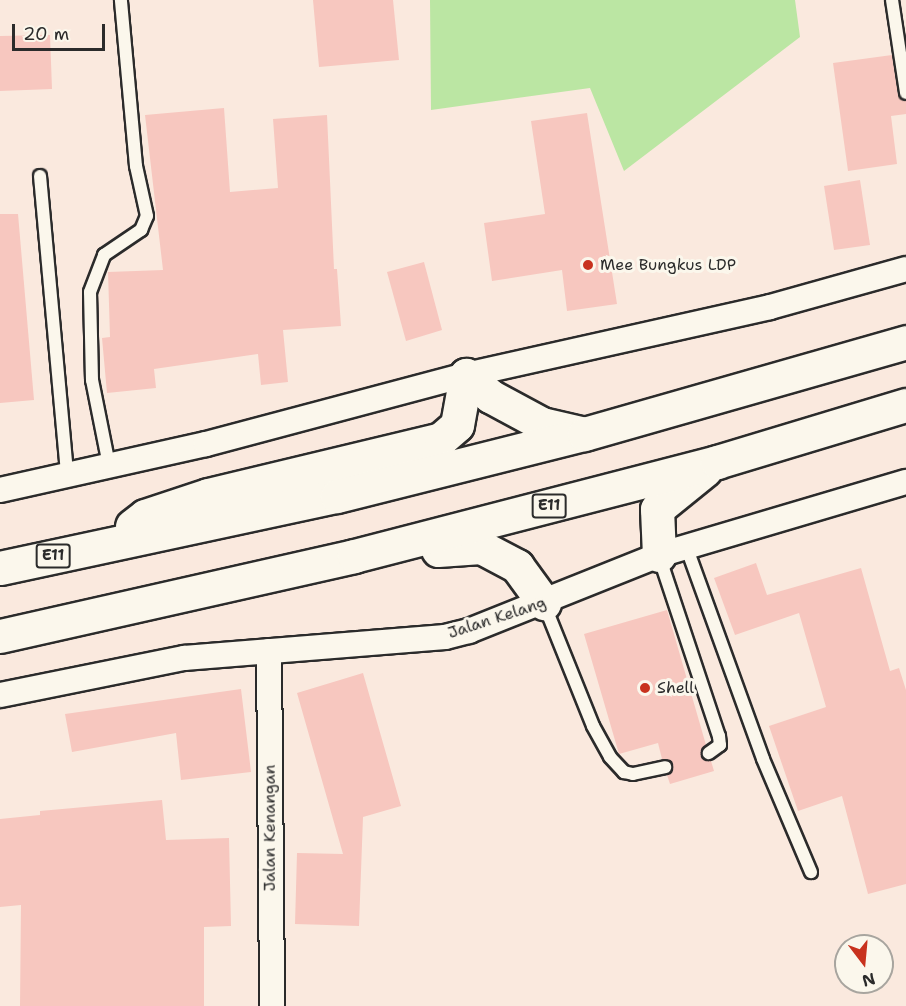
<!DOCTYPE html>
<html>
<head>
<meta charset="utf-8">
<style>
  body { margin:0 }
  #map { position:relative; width:906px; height:1006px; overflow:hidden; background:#fae9de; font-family:"Shantell Sans",sans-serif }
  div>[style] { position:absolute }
  .green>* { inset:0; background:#bbe6a3 }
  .building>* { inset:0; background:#f7c7bf }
  .roads { filter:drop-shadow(2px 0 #2b2b2b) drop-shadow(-2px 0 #2b2b2b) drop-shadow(0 2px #2b2b2b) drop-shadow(0 -2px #2b2b2b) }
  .lane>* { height:12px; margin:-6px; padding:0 6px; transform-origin:6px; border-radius:6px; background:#fbf7ec }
  .street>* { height:24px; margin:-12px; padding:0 12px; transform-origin:12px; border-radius:12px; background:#fbf7ec }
  .highway>* { height:33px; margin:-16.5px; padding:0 16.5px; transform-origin:16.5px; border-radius:16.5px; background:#fbf7ec }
  .dots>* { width:16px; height:16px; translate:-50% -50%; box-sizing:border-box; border:3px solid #fbf7ec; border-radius:50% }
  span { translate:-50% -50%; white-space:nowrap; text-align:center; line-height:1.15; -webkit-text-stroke:6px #fbf7ec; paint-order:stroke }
  .shield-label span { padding:2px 4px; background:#fbf7ec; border:2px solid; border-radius:4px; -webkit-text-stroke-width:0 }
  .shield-label { font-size:15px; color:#2b2b2b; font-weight:700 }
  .poi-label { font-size:16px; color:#2b2b2b }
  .left { translate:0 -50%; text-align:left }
  .street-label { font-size:16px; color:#2b2b2b }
  .north { position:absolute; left:834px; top:934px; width:60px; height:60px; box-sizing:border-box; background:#fbf7ec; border:2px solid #a8a59f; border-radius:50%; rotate:164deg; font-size:16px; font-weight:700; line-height:24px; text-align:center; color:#2b2b2b }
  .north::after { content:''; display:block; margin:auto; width:21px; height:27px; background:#c8321e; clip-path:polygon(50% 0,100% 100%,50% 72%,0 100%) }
  .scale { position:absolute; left:12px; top:24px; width:93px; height:27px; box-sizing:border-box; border:3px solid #2b2b2b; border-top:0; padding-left:8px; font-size:18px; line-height:21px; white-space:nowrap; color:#2b2b2b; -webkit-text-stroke:4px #fbf7ec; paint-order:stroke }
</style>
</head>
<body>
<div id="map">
  <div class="green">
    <i style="clip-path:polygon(430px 0,795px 0,800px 37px,624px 171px,590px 88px,431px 110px)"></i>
  </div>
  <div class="building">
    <i style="clip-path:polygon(313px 0,393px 0,399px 60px,319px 67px)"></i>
    <i style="clip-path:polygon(50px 35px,52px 89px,0 91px,0 36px)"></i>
    <i style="clip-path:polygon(892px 55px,898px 95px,906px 101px,906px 114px,891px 116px,897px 164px,848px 171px,833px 63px)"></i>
    <i style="clip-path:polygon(224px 108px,230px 192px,278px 188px,273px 119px,327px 115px,334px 269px,337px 269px,341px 326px,283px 330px,288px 382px,261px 385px,258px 354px,154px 369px,156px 388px,107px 393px,102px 338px,110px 337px,108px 272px,163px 270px,145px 115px)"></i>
    <i style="clip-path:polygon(587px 113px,617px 304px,567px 311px,562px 270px,492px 281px,484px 223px,545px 214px,531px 121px)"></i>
    <i style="clip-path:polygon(860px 180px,870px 245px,834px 250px,824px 186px)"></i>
    <i style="clip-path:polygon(0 214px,18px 214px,34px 400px,0 403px)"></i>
    <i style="clip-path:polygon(424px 262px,442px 330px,406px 341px,387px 272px)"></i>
    <i style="clip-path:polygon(756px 563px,767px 595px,861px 568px,890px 671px,899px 668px,906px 690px,906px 884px,868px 894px,842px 796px,798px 811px,769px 726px,826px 707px,799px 613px,735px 635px,714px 578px)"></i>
    <i style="clip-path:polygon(667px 610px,706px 745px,701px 754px,711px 761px,714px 771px,670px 784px,667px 775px,673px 765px,662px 759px,658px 743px,619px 754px,584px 634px)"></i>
    <i style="clip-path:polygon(363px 673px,401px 806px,363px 817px,359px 926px,295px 924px,297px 853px,343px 854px,297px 693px)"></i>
    <i style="clip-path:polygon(241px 689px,251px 772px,181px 780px,176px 733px,72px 752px,65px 714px)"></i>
    <i style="clip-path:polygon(162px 800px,166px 840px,229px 838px,231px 926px,204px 927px,204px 1006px,20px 1006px,21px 905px,0 907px,0 819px,40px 815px,40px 811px)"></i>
  </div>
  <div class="roads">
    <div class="lane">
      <i style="left:892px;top:0;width:94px;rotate:81.4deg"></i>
      <i style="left:40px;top:176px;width:300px;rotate:84.8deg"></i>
      <i style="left:109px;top:465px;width:87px;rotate:-101.3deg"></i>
      <i style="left:92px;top:380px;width:88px;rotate:-91.3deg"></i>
      <i style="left:90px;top:292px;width:40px;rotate:-69deg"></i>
      <i style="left:104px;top:255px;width:45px;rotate:-34deg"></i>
      <i style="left:141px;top:230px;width:15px;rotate:-67deg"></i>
      <i style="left:147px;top:216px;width:51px;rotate:-102.4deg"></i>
      <i style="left:136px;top:166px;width:167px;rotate:-95.2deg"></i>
      <i style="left:686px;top:546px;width:226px;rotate:70.1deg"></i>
      <i style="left:763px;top:759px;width:123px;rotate:67deg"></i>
      <i style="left:659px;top:556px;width:190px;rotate:71.6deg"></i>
      <i style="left:719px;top:736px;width:9px;rotate:84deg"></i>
      <i style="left:720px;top:745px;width:14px;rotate:144deg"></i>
      <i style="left:544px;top:604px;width:131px;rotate:68.1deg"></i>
      <i style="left:593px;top:726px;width:35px;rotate:61deg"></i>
      <i style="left:610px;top:757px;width:21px;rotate:47deg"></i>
      <i style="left:624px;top:772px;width:9px;rotate:13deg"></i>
      <i style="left:633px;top:774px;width:33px;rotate:-12deg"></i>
    </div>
    <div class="street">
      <i style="left:0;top:490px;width:211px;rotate:-12.6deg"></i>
      <i style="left:206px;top:444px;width:269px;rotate:-14.9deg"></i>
      <i style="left:466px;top:375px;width:312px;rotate:-12.6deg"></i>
      <i style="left:770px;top:307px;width:141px;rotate:-15.6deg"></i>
      <i style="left:269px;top:651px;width:355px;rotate:89.5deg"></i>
      <i style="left:0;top:695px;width:188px;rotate:-11.4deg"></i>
      <i style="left:184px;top:658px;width:262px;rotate:-4.6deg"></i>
      <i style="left:445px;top:637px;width:25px;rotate:-14deg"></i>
      <i style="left:469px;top:631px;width:205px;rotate:-21.8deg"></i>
      <i style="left:659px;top:555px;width:258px;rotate:-16.5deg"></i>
    </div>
    <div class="highway">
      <i style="left:466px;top:375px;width:32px;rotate:41deg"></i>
      <i style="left:490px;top:396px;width:59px;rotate:28.3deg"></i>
      <i style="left:542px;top:424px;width:40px;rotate:13deg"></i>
      <i style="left:132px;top:526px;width:16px;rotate:-38deg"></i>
      <i style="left:145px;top:516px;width:66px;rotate:-18.4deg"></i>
      <i style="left:208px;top:495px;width:240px;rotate:-13.5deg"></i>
      <i style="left:441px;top:439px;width:21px;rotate:-41deg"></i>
      <i style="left:457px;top:425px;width:51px;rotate:-79.8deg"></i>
      <i style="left:438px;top:550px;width:43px;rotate:-4deg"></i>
      <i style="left:481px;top:547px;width:41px;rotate:27.8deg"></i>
      <i style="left:517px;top:566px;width:46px;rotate:53.9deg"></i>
      <i style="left:659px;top:555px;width:46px;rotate:-92.5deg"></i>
      <i style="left:657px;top:509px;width:62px;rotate:-39.1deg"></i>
      <i style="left:0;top:568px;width:345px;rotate:-12.1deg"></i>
      <i style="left:337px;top:496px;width:255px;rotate:-14.1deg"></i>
      <i style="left:584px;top:434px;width:335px;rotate:-15.9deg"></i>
      <i style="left:0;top:636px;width:363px;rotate:-12.7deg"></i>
      <i style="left:354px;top:556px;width:375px;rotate:-14.5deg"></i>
      <i style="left:717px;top:462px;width:197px;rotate:-16.8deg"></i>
    </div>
  </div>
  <div class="dots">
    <i style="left:588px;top:265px;background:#c8321e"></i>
    <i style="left:645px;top:688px;background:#c8321e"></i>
  </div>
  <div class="shield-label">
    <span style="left:549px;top:506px">E11</span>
    <span style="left:53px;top:556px">E11</span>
  </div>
  <div class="poi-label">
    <span class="left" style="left:600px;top:265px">Mee Bungkus LDP</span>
    <span class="left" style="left:657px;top:688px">Shell</span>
  </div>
  <div class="street-label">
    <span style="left:497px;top:618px;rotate:-18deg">Jalan Kelang</span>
    <span style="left:270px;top:828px;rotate:-90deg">Jalan Kenangan</span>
  </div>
  <div class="north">N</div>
  <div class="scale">20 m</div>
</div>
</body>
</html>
